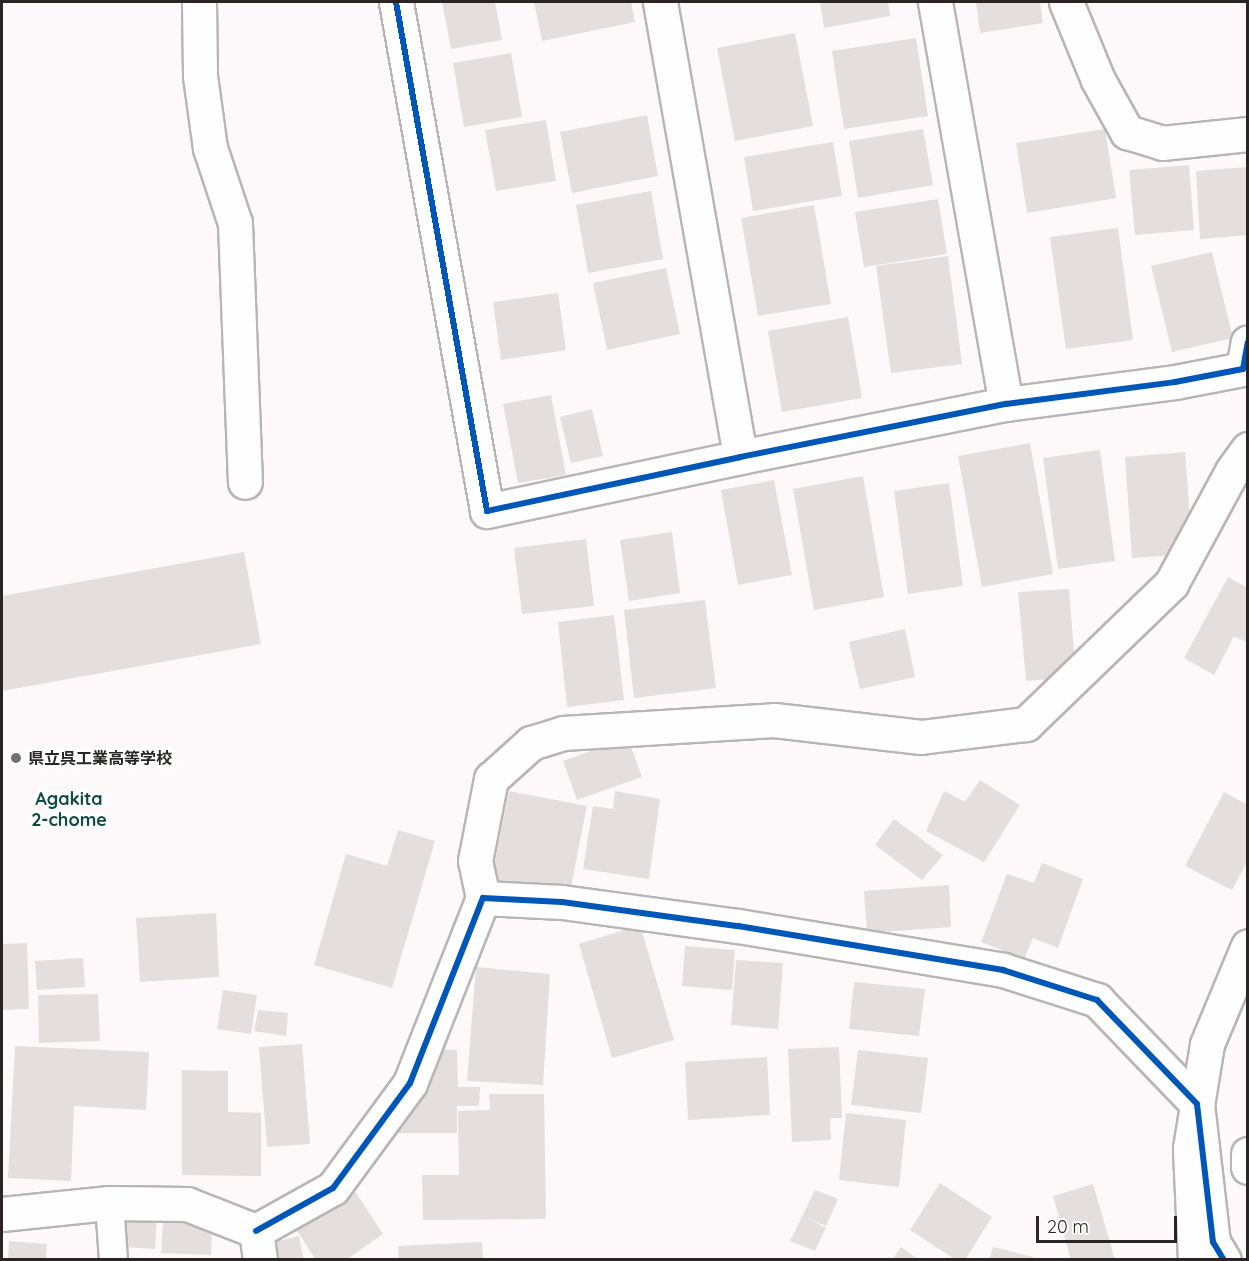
<!DOCTYPE html>
<html>
<head>
<meta charset="utf-8">
<style>
  body { margin:0 }
  #map { position:relative; width:1249px; height:1261px; overflow:hidden; background:#fdf8f9; font-family:Quicksand,"Noto Sans JP",sans-serif }
  div>[style] { position:absolute }
  .building>* { inset:0; background:#e4dedf }
  .roads { filter:drop-shadow(2px 0 #b9b4b5) drop-shadow(-2px 0 #b9b4b5) drop-shadow(0 2px #b9b4b5) drop-shadow(0 -2px #b9b4b5) }
  .lane>* { height:27px; margin:-13.5px; padding:0 13.5px; transform-origin:13.5px; border-radius:13.5px; background:#fffefe }
  .street>* { height:33px; margin:-16.5px; padding:0 16.5px; transform-origin:16.5px; border-radius:16.5px; background:#fffefe }
  .secondary>* { height:33px; margin:-16.5px; padding:0 16.5px; transform-origin:16.5px; border-radius:16.5px; background:#fffefe }
  .cycleway>* { height:6px; margin:-3px; padding:0 3px; transform-origin:3px; border-radius:3px; background:#0057b8 }
  .dots>* { width:16px; height:16px; translate:-50% -50%; box-sizing:border-box; border:3px solid #fff; border-radius:50% }
  span { translate:-50% -50%; white-space:nowrap; text-align:center; line-height:1.15; -webkit-text-stroke:6px #fff; paint-order:stroke }
  .poi-label { font-size:16px; color:#2b2425; font-weight:700 }
  .left { translate:0 -50%; text-align:left }
  .neighbourhood-label { font-size:18px; color:#0e4b45; font-weight:700 }
  .frame { position:absolute; inset:0; border:3px solid #2b2425; pointer-events:none }
  .scale { position:absolute; left:1036px; top:1216px; width:141px; height:27px; box-sizing:border-box; border:3px solid #2b2425; border-top:0; padding-left:8px; font-size:18px; line-height:21px; white-space:nowrap; color:#2b2425; -webkit-text-stroke:4px #fff; paint-order:stroke }
</style>
</head>
<body>
<div id="map">
  <div class="building">
    <i style="clip-path:polygon(442px 2px,495px 2px,502px 40px,451px 49px)"></i>
    <i style="clip-path:polygon(534px 2px,631px 2px,635px 22px,542px 41px)"></i>
    <i style="clip-path:polygon(820px 2px,888px 2px,890px 16px,824px 28px)"></i>
    <i style="clip-path:polygon(976px 2px,1040px 2px,1043px 23px,980px 33px)"></i>
    <i style="clip-path:polygon(795px 33px,813px 126px,735px 141px,717px 48px)"></i>
    <i style="clip-path:polygon(916px 38px,928px 116px,844px 129px,832px 51px)"></i>
    <i style="clip-path:polygon(511px 53px,522px 117px,464px 127px,453px 63px)"></i>
    <i style="clip-path:polygon(647px 115px,658px 176px,572px 193px,560px 132px)"></i>
    <i style="clip-path:polygon(546px 120px,556px 181px,496px 191px,485px 130px)"></i>
    <i style="clip-path:polygon(923px 129px,933px 185px,858px 198px,849px 141px)"></i>
    <i style="clip-path:polygon(1105px 129px,1116px 198px,1027px 213px,1016px 143px)"></i>
    <i style="clip-path:polygon(833px 142px,842px 196px,753px 211px,744px 157px)"></i>
    <i style="clip-path:polygon(1189px 165px,1194px 230px,1135px 235px,1129px 170px)"></i>
    <i style="clip-path:polygon(1247px 167px,1248px 235px,1200px 239px,1196px 171px)"></i>
    <i style="clip-path:polygon(651px 191px,663px 259px,588px 273px,576px 205px)"></i>
    <i style="clip-path:polygon(938px 199px,947px 254px,864px 267px,855px 212px)"></i>
    <i style="clip-path:polygon(814px 205px,831px 304px,758px 316px,741px 218px)"></i>
    <i style="clip-path:polygon(1118px 228px,1133px 340px,1066px 349px,1050px 237px)"></i>
    <i style="clip-path:polygon(1212px 252px,1233px 338px,1172px 352px,1151px 266px)"></i>
    <i style="clip-path:polygon(948px 256px,962px 364px,891px 373px,876px 266px)"></i>
    <i style="clip-path:polygon(666px 268px,680px 334px,607px 350px,593px 283px)"></i>
    <i style="clip-path:polygon(558px 293px,566px 350px,501px 360px,493px 302px)"></i>
    <i style="clip-path:polygon(848px 317px,862px 398px,782px 412px,768px 331px)"></i>
    <i style="clip-path:polygon(551px 395px,566px 475px,518px 483px,503px 404px)"></i>
    <i style="clip-path:polygon(592px 409px,603px 456px,571px 463px,560px 417px)"></i>
    <i style="clip-path:polygon(1030px 443px,1053px 574px,982px 587px,958px 456px)"></i>
    <i style="clip-path:polygon(1100px 450px,1115px 561px,1058px 569px,1043px 458px)"></i>
    <i style="clip-path:polygon(1185px 452px,1193px 554px,1132px 558px,1125px 457px)"></i>
    <i style="clip-path:polygon(863px 476px,884px 597px,814px 610px,793px 489px)"></i>
    <i style="clip-path:polygon(774px 480px,792px 575px,738px 585px,721px 490px)"></i>
    <i style="clip-path:polygon(949px 483px,963px 586px,908px 594px,894px 491px)"></i>
    <i style="clip-path:polygon(672px 532px,680px 593px,629px 601px,620px 540px)"></i>
    <i style="clip-path:polygon(586px 539px,594px 606px,522px 614px,514px 548px)"></i>
    <i style="clip-path:polygon(244px 552px,261px 644px,2px 691px,2px 596px)"></i>
    <i style="clip-path:polygon(1228px 577px,1248px 588px,1248px 643px,1234px 636px,1214px 675px,1184px 658px)"></i>
    <i style="clip-path:polygon(1069px 589px,1076px 677px,1026px 681px,1018px 592px)"></i>
    <i style="clip-path:polygon(705px 600px,716px 688px,634px 698px,624px 610px)"></i>
    <i style="clip-path:polygon(614px 615px,624px 700px,567px 707px,558px 622px)"></i>
    <i style="clip-path:polygon(905px 629px,915px 677px,860px 689px,849px 642px)"></i>
    <i style="clip-path:polygon(628px 738px,642px 777px,577px 800px,563px 761px)"></i>
    <i style="clip-path:polygon(980px 780px,1020px 805px,984px 862px,926px 831px,944px 791px,965px 802px)"></i>
    <i style="clip-path:polygon(509px 791px,587px 806px,569px 897px,491px 882px)"></i>
    <i style="clip-path:polygon(615px 791px,660px 799px,649px 879px,583px 869px,593px 806px,613px 809px)"></i>
    <i style="clip-path:polygon(1224px 792px,1248px 805px,1248px 860px,1232px 890px,1185px 866px)"></i>
    <i style="clip-path:polygon(894px 819px,943px 855px,922px 880px,875px 845px)"></i>
    <i style="clip-path:polygon(398px 830px,435px 841px,392px 988px,314px 965px,346px 854px,387px 866px)"></i>
    <i style="clip-path:polygon(1042px 863px,1083px 879px,1058px 948px,1033px 938px,1024px 959px,981px 942px,1007px 874px,1034px 883px)"></i>
    <i style="clip-path:polygon(949px 885px,951px 927px,867px 933px,864px 891px)"></i>
    <i style="clip-path:polygon(216px 913px,219px 977px,140px 982px,136px 918px)"></i>
    <i style="clip-path:polygon(640px 925px,674px 1040px,612px 1058px,579px 944px)"></i>
    <i style="clip-path:polygon(27px 943px,29px 1009px,2px 1010px,2px 944px)"></i>
    <i style="clip-path:polygon(685px 946px,735px 950px,732px 990px,682px 986px)"></i>
    <i style="clip-path:polygon(83px 958px,85px 987px,37px 990px,35px 961px)"></i>
    <i style="clip-path:polygon(736px 960px,783px 963px,778px 1029px,731px 1025px)"></i>
    <i style="clip-path:polygon(476px 967px,550px 974px,543px 1085px,467px 1081px)"></i>
    <i style="clip-path:polygon(854px 982px,925px 989px,919px 1036px,849px 1029px)"></i>
    <i style="clip-path:polygon(223px 990px,257px 995px,251px 1034px,217px 1029px)"></i>
    <i style="clip-path:polygon(98px 994px,100px 1041px,39px 1043px,38px 995px)"></i>
    <i style="clip-path:polygon(258px 1010px,288px 1013px,286px 1036px,254px 1031px)"></i>
    <i style="clip-path:polygon(302px 1044px,310px 1144px,267px 1147px,259px 1047px)"></i>
    <i style="clip-path:polygon(15px 1046px,149px 1052px,146px 1110px,74px 1106px,71px 1181px,8px 1178px)"></i>
    <i style="clip-path:polygon(839px 1047px,842px 1118px,830px 1118px,831px 1140px,792px 1142px,788px 1049px)"></i>
    <i style="clip-path:polygon(432px 1049px,457px 1050px,458px 1087px,480px 1087px,479px 1106px,457px 1106px,457px 1133px,394px 1133px,394px 1117px)"></i>
    <i style="clip-path:polygon(858px 1050px,928px 1058px,921px 1113px,851px 1105px)"></i>
    <i style="clip-path:polygon(767px 1057px,770px 1115px,688px 1120px,685px 1062px)"></i>
    <i style="clip-path:polygon(182px 1070px,228px 1071px,228px 1112px,261px 1113px,261px 1176px,182px 1175px)"></i>
    <i style="clip-path:polygon(489px 1094px,544px 1094px,546px 1219px,423px 1220px,422px 1175px,459px 1175px,458px 1111px,490px 1110px)"></i>
    <i style="clip-path:polygon(846px 1113px,906px 1120px,899px 1187px,839px 1180px)"></i>
    <i style="clip-path:polygon(347px 1179px,383px 1234px,346px 1260px,316px 1260px,289px 1219px)"></i>
    <i style="clip-path:polygon(940px 1183px,992px 1217px,965px 1260px,956px 1260px,910px 1230px)"></i>
    <i style="clip-path:polygon(1093px 1184px,1115px 1260px,1071px 1260px,1053px 1196px)"></i>
    <i style="clip-path:polygon(815px 1190px,838px 1199px,826px 1226px,807px 1218px,826px 1228px,815px 1251px,790px 1241px)"></i>
    <i style="clip-path:polygon(126px 1214px,157px 1215px,155px 1249px,124px 1247px)"></i>
    <i style="clip-path:polygon(163px 1220px,212px 1223px,211px 1255px,161px 1253px)"></i>
    <i style="clip-path:polygon(299px 1236px,304px 1260px,270px 1260px,266px 1244px)"></i>
    <i style="clip-path:polygon(9px 1241px,47px 1244px,46px 1260px,8px 1260px)"></i>
    <i style="clip-path:polygon(482px 1242px,483px 1260px,399px 1260px,398px 1246px)"></i>
    <i style="clip-path:polygon(901px 1247px,919px 1260px,892px 1260px)"></i>
    <i style="clip-path:polygon(993px 1247px,1033px 1257px,1032px 1260px,989px 1260px)"></i>
  </div>
  <div class="roads">
    <div class="lane">
      <i style="left:109px;top:1203px;width:57px;rotate:86deg"></i>
    </div>
    <div class="street">
      <i style="left:199px;top:2px;width:74px;rotate:89.2deg"></i>
      <i style="left:200px;top:76px;width:73px;rotate:82.1deg"></i>
      <i style="left:210px;top:148px;width:79px;rotate:71.6deg"></i>
      <i style="left:235px;top:223px;width:259px;rotate:87.8deg"></i>
      <i style="left:396px;top:2px;width:517px;rotate:79.86deg"></i>
      <i style="left:487px;top:511px;width:259px;rotate:-12deg"></i>
      <i style="left:740px;top:457px;width:271px;rotate:-11.3deg"></i>
      <i style="left:1006px;top:404px;width:170px;rotate:-7.4deg"></i>
      <i style="left:1175px;top:382px;width:69px;rotate:-10.8deg"></i>
      <i style="left:1243px;top:369px;width:27px;rotate:-80deg"></i>
      <i style="left:660px;top:2px;width:462px;rotate:80deg"></i>
      <i style="left:935px;top:2px;width:408px;rotate:80deg"></i>
      <i style="left:1066px;top:2px;width:84px;rotate:67.7deg"></i>
      <i style="left:1098px;top:80px;width:60px;rotate:60.9deg"></i>
      <i style="left:1127px;top:132px;width:37px;rotate:17deg"></i>
      <i style="left:1162px;top:143px;width:86px;rotate:-6deg"></i>
      <i style="left:483px;top:898px;width:38px;rotate:-102deg"></i>
      <i style="left:475px;top:861px;width:84px;rotate:-79deg"></i>
      <i style="left:491px;top:779px;width:54px;rotate:-42deg"></i>
      <i style="left:531px;top:743px;width:34px;rotate:-17deg"></i>
      <i style="left:563px;top:733px;width:211px;rotate:-3.5deg"></i>
      <i style="left:774px;top:720px;width:148px;rotate:6.6deg"></i>
      <i style="left:921px;top:737px;width:106px;rotate:-7.1deg"></i>
      <i style="left:1026px;top:724px;width:202px;rotate:-44deg"></i>
      <i style="left:1171px;top:584px;width:128px;rotate:-61.6deg"></i>
      <i style="left:1232px;top:471px;width:27px;rotate:-54deg"></i>
      <i style="left:2px;top:1214px;width:108px;rotate:-5.9deg"></i>
      <i style="left:109px;top:1203px;width:78px;rotate:0.7deg"></i>
      <i style="left:187px;top:1204px;width:74px;rotate:21.4deg"></i>
      <i style="left:256px;top:1231px;width:88px;rotate:-29.2deg"></i>
      <i style="left:333px;top:1188px;width:130px;rotate:-53.7deg"></i>
      <i style="left:410px;top:1083px;width:199px;rotate:-68.5deg"></i>
      <i style="left:483px;top:898px;width:79px;rotate:2.9deg"></i>
      <i style="left:562px;top:902px;width:178px;rotate:7.8deg"></i>
      <i style="left:738px;top:926px;width:269px;rotate:9.4deg"></i>
      <i style="left:1003px;top:970px;width:99px;rotate:17.7deg"></i>
      <i style="left:1097px;top:1000px;width:144px;rotate:46.1deg"></i>
      <i style="left:1197px;top:1104px;width:139px;rotate:83.4deg"></i>
      <i style="left:1213px;top:1242px;width:21px;rotate:59deg"></i>
      <i style="left:256px;top:1231px;width:29px;rotate:82deg"></i>
    </div>
    <div class="secondary">
      <i style="left:1248px;top:1154px;width:13px;rotate:90deg"></i>
      <i style="left:1195px;top:1260px;width:112px;rotate:-92.6deg"></i>
      <i style="left:1190px;top:1148px;width:105px;rotate:-80.7deg"></i>
      <i style="left:1207px;top:1044px;width:106px;rotate:-67.3deg"></i>
    </div>
  </div>
  <div class="cycleway">
    <i style="left:396px;top:2px;width:517px;rotate:79.86deg"></i>
    <i style="left:487px;top:511px;width:259px;rotate:-12deg"></i>
    <i style="left:740px;top:457px;width:271px;rotate:-11.3deg"></i>
    <i style="left:1006px;top:404px;width:170px;rotate:-7.4deg"></i>
    <i style="left:1175px;top:382px;width:69px;rotate:-10.8deg"></i>
    <i style="left:1243px;top:369px;width:27px;rotate:-80deg"></i>
    <i style="left:256px;top:1231px;width:88px;rotate:-29.2deg"></i>
    <i style="left:333px;top:1188px;width:130px;rotate:-53.7deg"></i>
    <i style="left:410px;top:1083px;width:199px;rotate:-68.5deg"></i>
    <i style="left:483px;top:898px;width:79px;rotate:2.9deg"></i>
    <i style="left:562px;top:902px;width:178px;rotate:7.8deg"></i>
    <i style="left:738px;top:926px;width:269px;rotate:9.4deg"></i>
    <i style="left:1003px;top:970px;width:99px;rotate:17.7deg"></i>
    <i style="left:1097px;top:1000px;width:144px;rotate:46.1deg"></i>
    <i style="left:1197px;top:1104px;width:139px;rotate:83.4deg"></i>
    <i style="left:1213px;top:1242px;width:21px;rotate:59deg"></i>
  </div>
  <div class="dots">
    <i style="left:16px;top:758px;background:#746e6f"></i>
  </div>
  <div class="poi-label">
    <span class="left" style="left:28px;top:758px">県立呉工業高等学校</span>
  </div>
  <div class="neighbourhood-label">
    <span style="left:69px;top:810px">Agakita<br>2-chome</span>
  </div>
  <div class="frame"></div>
  <div class="scale">20 m</div>
</div>
</body>
</html>
